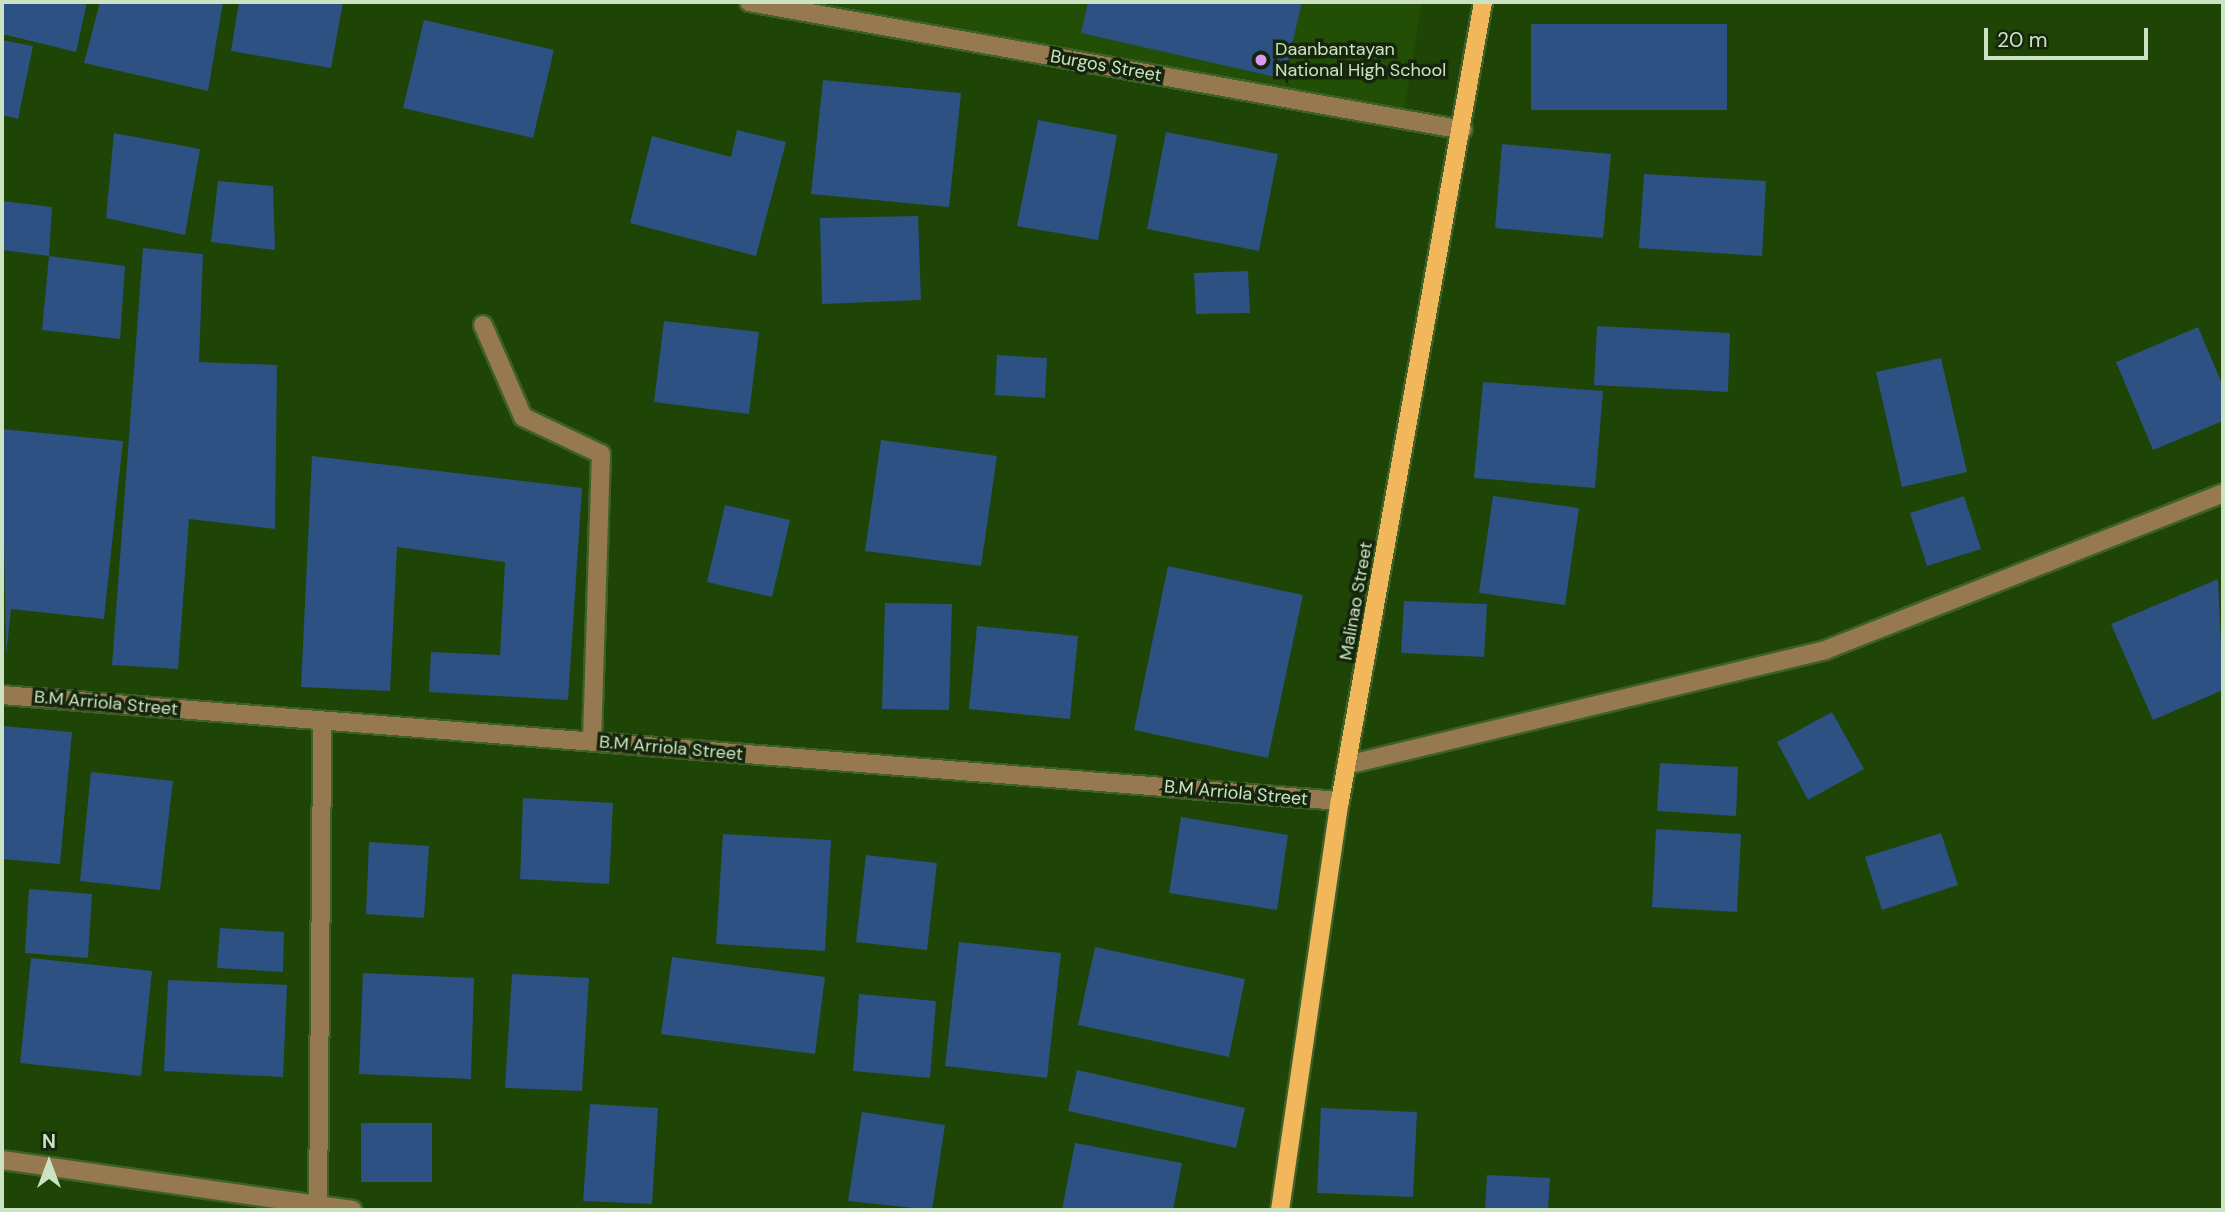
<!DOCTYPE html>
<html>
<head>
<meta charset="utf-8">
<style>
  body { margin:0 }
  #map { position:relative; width:2225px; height:1212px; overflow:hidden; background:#1e4406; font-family:"DM Sans",sans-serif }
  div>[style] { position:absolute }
  .built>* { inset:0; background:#224e06 }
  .building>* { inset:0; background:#2d5182 }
  .roads { filter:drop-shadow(2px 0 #3d6128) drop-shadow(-2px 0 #3d6128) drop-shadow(0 2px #3d6128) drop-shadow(0 -2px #3d6128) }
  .minor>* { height:18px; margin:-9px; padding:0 9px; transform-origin:9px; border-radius:9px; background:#96794f }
  .major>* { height:18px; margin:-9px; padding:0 9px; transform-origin:9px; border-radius:9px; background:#f2b75a }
  .dots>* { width:19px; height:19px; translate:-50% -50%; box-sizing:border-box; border:4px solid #15260d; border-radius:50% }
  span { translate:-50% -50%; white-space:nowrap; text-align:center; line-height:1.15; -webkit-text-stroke:7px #15260d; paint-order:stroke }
  .poi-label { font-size:18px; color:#cce3c3 }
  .left { translate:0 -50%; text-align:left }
  .street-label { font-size:18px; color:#cce3c3 }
  .frame { position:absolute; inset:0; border:4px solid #cce3c3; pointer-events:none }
  .north { position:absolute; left:14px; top:1128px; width:70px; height:70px; -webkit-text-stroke:5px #15260d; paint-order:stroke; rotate:0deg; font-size:19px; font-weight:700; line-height:28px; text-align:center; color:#cce3c3 }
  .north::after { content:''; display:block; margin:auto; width:24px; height:32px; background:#cce3c3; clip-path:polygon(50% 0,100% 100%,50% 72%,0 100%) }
  .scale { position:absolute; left:1984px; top:28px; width:164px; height:32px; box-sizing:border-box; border:4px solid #cce3c3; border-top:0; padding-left:9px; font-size:21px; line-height:24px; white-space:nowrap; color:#cce3c3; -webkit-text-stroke:5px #15260d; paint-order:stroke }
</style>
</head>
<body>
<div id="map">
  <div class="built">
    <i style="clip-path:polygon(817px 2px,1422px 2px,1403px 119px)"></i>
  </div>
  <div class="building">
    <i style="clip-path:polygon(2px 2px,87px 2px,76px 52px,2px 34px)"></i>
    <i style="clip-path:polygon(100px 2px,223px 2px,208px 91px,84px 63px)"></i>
    <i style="clip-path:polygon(239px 2px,343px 2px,331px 68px,231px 51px)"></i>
    <i style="clip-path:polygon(1088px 2px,1302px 2px,1284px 79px,1081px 33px)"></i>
    <i style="clip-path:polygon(424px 20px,554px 50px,533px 138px,403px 108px)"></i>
    <i style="clip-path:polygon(1531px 24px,1727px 24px,1727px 110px,1531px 110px)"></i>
    <i style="clip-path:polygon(2px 40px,33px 46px,18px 119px,2px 115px)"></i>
    <i style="clip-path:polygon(823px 80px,961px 93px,949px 207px,811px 194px)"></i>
    <i style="clip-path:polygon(1038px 120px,1117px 135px,1098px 240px,1017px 226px)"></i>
    <i style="clip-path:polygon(737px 130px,786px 142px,756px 256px,630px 223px,652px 136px,731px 157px)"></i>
    <i style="clip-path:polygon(1166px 132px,1278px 154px,1259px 251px,1147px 229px)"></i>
    <i style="clip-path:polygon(114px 133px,200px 149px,185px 235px,106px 218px)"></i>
    <i style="clip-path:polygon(1502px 144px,1611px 154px,1603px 238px,1495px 228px)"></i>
    <i style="clip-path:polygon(1644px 174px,1766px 181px,1762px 256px,1639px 248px)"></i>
    <i style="clip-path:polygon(218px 181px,273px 186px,275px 250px,211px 242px)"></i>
    <i style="clip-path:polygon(2px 201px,52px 207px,49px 256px,2px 250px)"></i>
    <i style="clip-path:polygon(918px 216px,921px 300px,822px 304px,820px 218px)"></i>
    <i style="clip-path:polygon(143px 248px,203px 254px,199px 362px,277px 365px,275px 529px,189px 519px,178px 669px,112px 665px)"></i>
    <i style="clip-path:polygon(49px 256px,125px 266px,120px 339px,42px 330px)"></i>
    <i style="clip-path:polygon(1248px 271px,1250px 313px,1196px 314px,1194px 273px)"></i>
    <i style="clip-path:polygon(664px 321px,759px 332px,749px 414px,654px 402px)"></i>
    <i style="clip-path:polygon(1597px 326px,1730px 333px,1728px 392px,1594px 385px)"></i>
    <i style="clip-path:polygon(2198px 327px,2223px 386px,2223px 421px,2153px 450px,2116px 362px)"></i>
    <i style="clip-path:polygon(997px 355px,1047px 358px,1045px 398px,995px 395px)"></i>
    <i style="clip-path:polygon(1941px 358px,1967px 472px,1902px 487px,1876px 372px)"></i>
    <i style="clip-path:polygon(1483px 382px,1603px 391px,1595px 488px,1474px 478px)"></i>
    <i style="clip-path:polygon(2px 429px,123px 441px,104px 619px,11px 609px,6px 656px)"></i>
    <i style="clip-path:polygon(881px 440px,997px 456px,981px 566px,865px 551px)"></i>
    <i style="clip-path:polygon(312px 456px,582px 488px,568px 700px,429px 692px,431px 652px,500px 655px,505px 562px,397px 547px,390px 691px,301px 687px)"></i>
    <i style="clip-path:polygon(1493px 496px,1579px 508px,1565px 605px,1479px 593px)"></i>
    <i style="clip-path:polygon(1964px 496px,1981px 549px,1927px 566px,1910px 513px)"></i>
    <i style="clip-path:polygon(725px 505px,790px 520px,772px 597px,707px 582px)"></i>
    <i style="clip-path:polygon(1168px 566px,1303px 595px,1268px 758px,1134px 730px)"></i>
    <i style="clip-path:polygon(2218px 579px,2223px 690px,2153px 720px,2111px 624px)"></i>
    <i style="clip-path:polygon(1404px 601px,1487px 604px,1484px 657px,1401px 653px)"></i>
    <i style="clip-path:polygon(885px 603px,952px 604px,949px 710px,882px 709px)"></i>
    <i style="clip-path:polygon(977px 626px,1078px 636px,1070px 719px,969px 709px)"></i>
    <i style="clip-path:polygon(1832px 712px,1864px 769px,1808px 800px,1777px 742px)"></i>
    <i style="clip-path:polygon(2px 726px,72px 732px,60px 864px,2px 859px)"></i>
    <i style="clip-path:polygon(1660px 763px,1738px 767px,1736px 816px,1657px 811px)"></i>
    <i style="clip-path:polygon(91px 772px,173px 781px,160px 890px,80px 881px)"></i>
    <i style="clip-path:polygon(523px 798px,613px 803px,609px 884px,520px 879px)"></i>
    <i style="clip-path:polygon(1181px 817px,1288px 835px,1277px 910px,1169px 893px)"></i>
    <i style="clip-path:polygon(1656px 829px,1741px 834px,1737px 912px,1652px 907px)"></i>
    <i style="clip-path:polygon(1941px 833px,1958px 885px,1882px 910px,1865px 857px)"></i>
    <i style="clip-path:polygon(723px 834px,831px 840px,825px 951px,716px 944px)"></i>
    <i style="clip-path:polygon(369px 842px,429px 846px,424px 918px,366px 914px)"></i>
    <i style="clip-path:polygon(866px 855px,937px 863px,927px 950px,856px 942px)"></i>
    <i style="clip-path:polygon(29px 889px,92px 894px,88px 958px,25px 953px)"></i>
    <i style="clip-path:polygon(220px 928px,284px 932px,283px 972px,217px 968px)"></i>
    <i style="clip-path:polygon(959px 942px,1061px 953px,1047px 1078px,945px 1066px)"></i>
    <i style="clip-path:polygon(1095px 947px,1245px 979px,1229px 1057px,1078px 1025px)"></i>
    <i style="clip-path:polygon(672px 957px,825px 977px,815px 1054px,661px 1034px)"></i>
    <i style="clip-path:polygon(31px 958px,152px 971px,141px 1076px,20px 1063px)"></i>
    <i style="clip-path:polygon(363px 973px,474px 978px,471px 1079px,359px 1074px)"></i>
    <i style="clip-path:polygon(512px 974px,589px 978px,582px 1091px,505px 1088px)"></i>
    <i style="clip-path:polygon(168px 980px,287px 985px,283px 1077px,164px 1071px)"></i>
    <i style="clip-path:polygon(859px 994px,936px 1001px,930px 1078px,853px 1071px)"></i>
    <i style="clip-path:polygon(1077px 1070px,1245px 1108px,1236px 1148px,1068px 1111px)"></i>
    <i style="clip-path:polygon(590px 1104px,658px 1108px,652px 1204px,583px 1201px)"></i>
    <i style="clip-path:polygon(1321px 1108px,1417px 1112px,1413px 1197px,1317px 1193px)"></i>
    <i style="clip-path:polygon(862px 1112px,945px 1125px,932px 1210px,848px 1201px)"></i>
    <i style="clip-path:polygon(361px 1123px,432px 1123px,432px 1182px,361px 1182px)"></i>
    <i style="clip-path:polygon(1075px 1143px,1182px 1163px,1173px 1210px,1062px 1210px)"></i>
    <i style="clip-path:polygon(1487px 1175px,1550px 1178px,1548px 1210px,1485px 1210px)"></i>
  </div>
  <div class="roads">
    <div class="minor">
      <i style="left:749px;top:2px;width:725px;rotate:10.16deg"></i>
      <i style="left:483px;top:325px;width:100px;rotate:66.5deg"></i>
      <i style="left:523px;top:417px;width:86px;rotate:25.4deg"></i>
      <i style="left:601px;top:454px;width:288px;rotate:91.8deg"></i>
      <i style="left:2px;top:695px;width:1342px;rotate:4.53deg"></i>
      <i style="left:1347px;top:765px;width:492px;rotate:-13.5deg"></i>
      <i style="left:1825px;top:650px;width:428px;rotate:-21.5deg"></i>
      <i style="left:2px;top:1160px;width:354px;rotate:8.1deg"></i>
      <i style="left:318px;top:1210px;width:489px;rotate:-89.5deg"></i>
    </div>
    <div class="major">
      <i style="left:1280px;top:1210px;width:413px;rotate:-81.7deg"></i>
      <i style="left:1340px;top:801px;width:812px;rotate:-79.85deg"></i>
    </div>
  </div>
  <div class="dots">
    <i style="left:1261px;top:60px;background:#dc99f4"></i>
  </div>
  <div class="poi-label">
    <span class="left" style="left:1275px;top:60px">Daanbantayan<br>National High School</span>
  </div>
  <div class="street-label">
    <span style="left:1106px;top:66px;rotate:10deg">Burgos Street</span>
    <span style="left:1356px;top:601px;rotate:-80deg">Malinao Street</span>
    <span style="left:106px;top:703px;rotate:5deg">B.M Arriola Street</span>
    <span style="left:671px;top:748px;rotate:5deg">B.M Arriola Street</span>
    <span style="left:1236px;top:793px;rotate:5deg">B.M Arriola Street</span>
  </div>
  <div class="frame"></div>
  <div class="north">N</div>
  <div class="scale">20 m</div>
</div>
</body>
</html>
